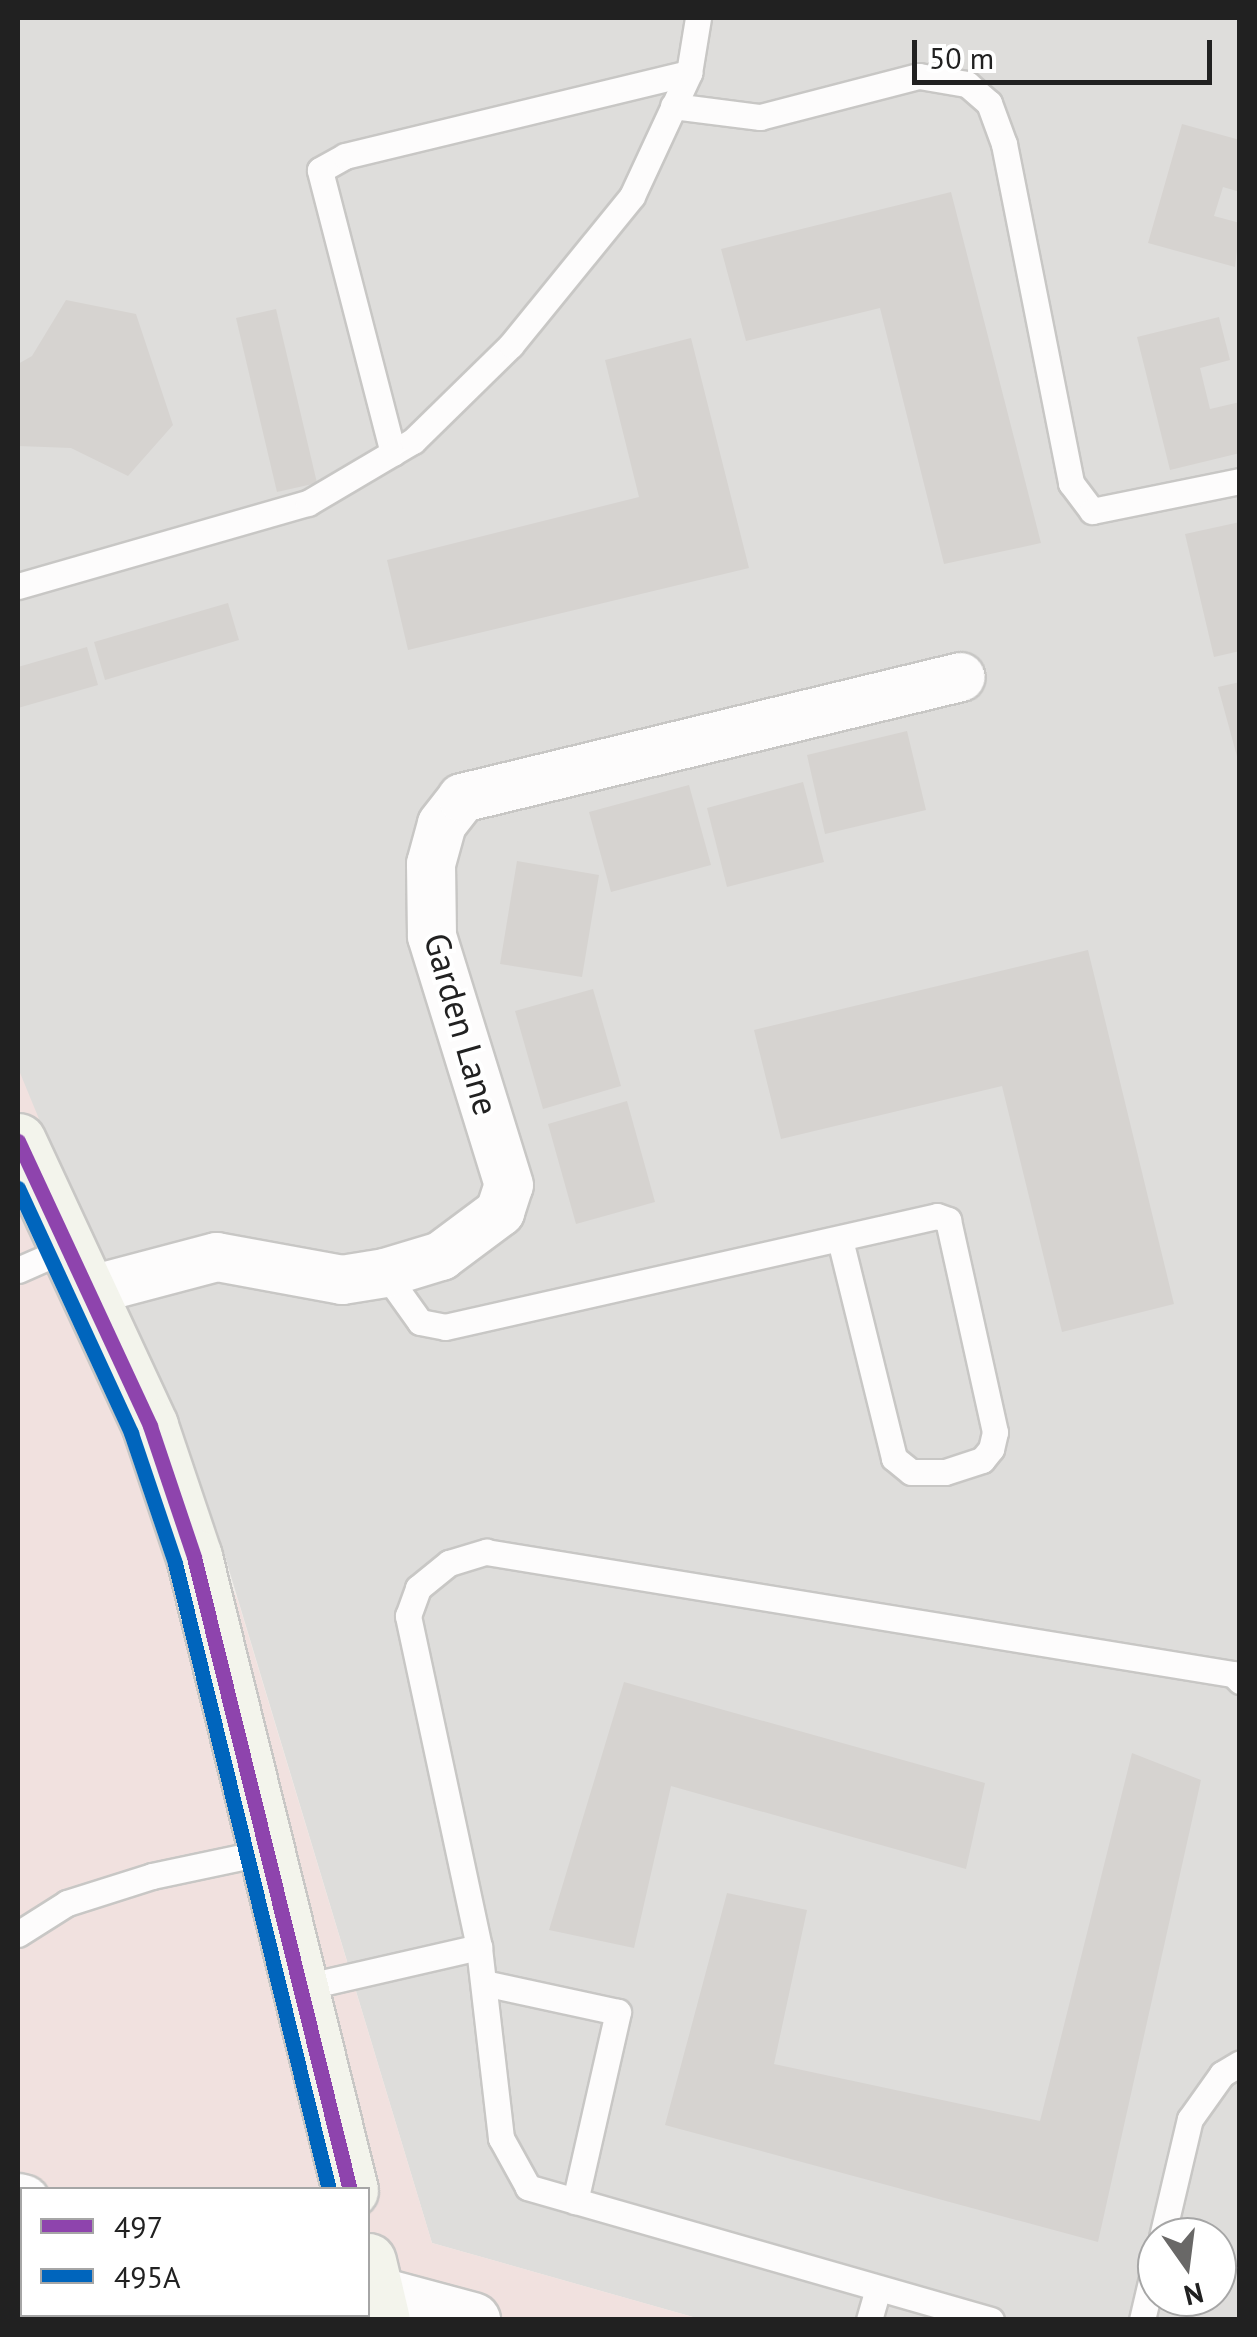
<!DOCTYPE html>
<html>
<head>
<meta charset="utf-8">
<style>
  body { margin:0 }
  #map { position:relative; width:1257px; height:2337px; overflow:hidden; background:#efede9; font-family:"PT Sans",sans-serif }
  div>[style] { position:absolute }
  .residential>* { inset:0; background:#dedddb }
  .commercial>* { inset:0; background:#f1e1df }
  .building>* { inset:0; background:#d6d3d0 }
  .roads { filter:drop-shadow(2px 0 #c8c7c5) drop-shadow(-2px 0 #c8c7c5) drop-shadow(0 2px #c8c7c5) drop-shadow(0 -2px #c8c7c5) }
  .service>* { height:25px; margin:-12.5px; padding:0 12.5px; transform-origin:12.5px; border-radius:12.5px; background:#fdfcfc }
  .minor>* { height:48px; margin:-24px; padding:0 24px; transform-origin:24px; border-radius:24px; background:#fdfcfc }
  .tertiary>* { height:55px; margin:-27.5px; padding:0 27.5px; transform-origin:27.5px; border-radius:27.5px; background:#fdfcfc }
  .secondary>* { height:55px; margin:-27.5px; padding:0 27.5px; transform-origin:27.5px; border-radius:27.5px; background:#f3f4ec }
  .bus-1>* { height:15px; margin:-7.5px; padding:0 7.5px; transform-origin:7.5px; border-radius:7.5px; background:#8e44ad }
  .bus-2>* { height:15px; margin:-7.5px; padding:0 7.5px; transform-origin:7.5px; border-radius:7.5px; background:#0065bd }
  span { translate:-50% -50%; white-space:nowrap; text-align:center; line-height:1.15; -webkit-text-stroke:8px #fff; paint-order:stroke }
  .street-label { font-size:35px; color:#212121 }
  .frame { position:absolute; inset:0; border:20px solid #212121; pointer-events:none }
  .legend { position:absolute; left:20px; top:2187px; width:350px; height:130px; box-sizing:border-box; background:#fff; border:2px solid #a6a6a6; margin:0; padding:12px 18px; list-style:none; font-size:30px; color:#212121 }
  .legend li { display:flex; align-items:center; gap:20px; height:50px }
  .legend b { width:50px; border:2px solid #a6a6a6 }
  .north { position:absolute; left:1137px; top:2217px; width:100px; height:100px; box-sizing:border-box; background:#fff; border:2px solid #a6a6a6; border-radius:50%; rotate:166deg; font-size:28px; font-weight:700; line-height:40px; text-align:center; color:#212121 }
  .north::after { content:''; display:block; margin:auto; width:35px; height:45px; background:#696867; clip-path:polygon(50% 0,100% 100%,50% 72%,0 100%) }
  .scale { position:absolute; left:912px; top:40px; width:300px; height:45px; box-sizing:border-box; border:5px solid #212121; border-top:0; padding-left:12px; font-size:30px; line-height:35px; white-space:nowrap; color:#212121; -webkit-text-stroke:8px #fff; paint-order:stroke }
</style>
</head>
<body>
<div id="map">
  <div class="residential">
    <i style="clip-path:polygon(evenodd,18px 18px,1239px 18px,1239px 2319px,700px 2319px,432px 2243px,217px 1530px,18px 1072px,18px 18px,1157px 2237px,1217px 2237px,1217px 2297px,1157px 2297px,1157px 2237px)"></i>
  </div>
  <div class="commercial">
    <i style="clip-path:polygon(evenodd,18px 1068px,238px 1601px,432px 2243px,700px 2319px,18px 2319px,18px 1068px,22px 2190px,368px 2190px,368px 2314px,22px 2314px,22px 2190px)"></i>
  </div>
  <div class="building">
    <i style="clip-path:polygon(1182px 124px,1240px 140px,1240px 192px,1223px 187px,1214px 216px,1240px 223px,1235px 267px,1148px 243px)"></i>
    <i style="clip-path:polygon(951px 192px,1041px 543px,944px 564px,880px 308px,746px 341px,721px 249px)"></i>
    <i style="clip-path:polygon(66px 300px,136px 314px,173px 425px,128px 476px,71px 448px,18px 446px,18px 364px,32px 356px)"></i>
    <i style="clip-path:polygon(276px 309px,317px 483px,277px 492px,236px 318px)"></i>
    <i style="clip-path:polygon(1219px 317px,1230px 360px,1200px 368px,1210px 409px,1240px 402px,1240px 453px,1170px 470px,1137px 337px)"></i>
    <i style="clip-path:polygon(691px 338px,749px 568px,408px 650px,387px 560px,639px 497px,605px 360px)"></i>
    <i style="clip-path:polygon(1240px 522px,1240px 651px,1214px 657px,1185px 534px)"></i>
    <i style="clip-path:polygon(228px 603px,239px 640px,105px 680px,94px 642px)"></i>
    <i style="clip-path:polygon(87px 647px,98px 685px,18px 708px,18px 667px)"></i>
    <i style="clip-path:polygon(1240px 682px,1240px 760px,1238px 760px,1218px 687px)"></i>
    <i style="clip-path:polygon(907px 731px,926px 810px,825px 834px,807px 755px)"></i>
    <i style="clip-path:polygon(803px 782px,824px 862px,727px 887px,707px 808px)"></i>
    <i style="clip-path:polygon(689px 785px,711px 865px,611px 892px,589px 812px)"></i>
    <i style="clip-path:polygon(517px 861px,599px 875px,582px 977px,500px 964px)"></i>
    <i style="clip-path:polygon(1088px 950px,1174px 1304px,1062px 1332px,1002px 1086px,781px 1139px,754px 1030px)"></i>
    <i style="clip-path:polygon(593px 989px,621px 1086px,543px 1109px,515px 1011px)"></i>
    <i style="clip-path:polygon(627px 1101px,655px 1202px,576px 1224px,548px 1124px)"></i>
    <i style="clip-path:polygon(624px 1682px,985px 1783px,966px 1869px,671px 1786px,634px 1948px,549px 1930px)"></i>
    <i style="clip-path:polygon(1132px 1753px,1201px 1780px,1098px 2242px,665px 2125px,727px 1893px,807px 1910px,774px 2064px,1040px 2121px)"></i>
  </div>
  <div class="roads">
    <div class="service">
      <i style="left:673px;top:106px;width:88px;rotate:7.2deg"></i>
      <i style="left:760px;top:117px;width:164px;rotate:-14.5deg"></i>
      <i style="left:919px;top:76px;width:49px;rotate:9.5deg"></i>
      <i style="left:967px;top:84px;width:29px;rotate:41deg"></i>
      <i style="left:989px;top:103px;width:44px;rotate:69.9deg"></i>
      <i style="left:1004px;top:144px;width:346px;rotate:78.8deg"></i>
      <i style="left:1071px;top:483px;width:35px;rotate:53deg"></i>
      <i style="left:1092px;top:511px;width:151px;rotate:-11.5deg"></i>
      <i style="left:393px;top:453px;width:292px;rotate:-104.5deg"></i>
      <i style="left:320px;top:170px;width:29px;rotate:-29deg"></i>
      <i style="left:345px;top:156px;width:354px;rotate:-13.6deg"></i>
      <i style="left:18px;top:586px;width:302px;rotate:-16deg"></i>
      <i style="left:308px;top:503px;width:122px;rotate:-30.6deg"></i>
      <i style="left:413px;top:441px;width:137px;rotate:-44.4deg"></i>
      <i style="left:511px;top:345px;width:192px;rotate:-50.9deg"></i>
      <i style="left:632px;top:196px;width:136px;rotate:-65.1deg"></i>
      <i style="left:689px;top:73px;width:56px;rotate:-80.7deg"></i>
      <i style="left:18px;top:1270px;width:55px;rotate:-23.7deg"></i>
      <i style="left:385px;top:1273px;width:60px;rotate:54.5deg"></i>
      <i style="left:420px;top:1322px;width:25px;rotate:11deg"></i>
      <i style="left:445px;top:1327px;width:504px;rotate:-12.71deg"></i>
      <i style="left:937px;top:1216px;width:12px;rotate:20deg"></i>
      <i style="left:948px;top:1220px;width:217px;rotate:77.5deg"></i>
      <i style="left:995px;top:1432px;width:17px;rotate:103deg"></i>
      <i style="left:991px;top:1449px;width:14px;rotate:129deg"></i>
      <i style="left:982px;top:1460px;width:39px;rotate:162deg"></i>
      <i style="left:945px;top:1472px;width:34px;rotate:180deg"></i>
      <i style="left:911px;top:1472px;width:22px;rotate:-141deg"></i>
      <i style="left:894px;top:1458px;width:225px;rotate:-103.9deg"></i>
      <i style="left:18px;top:1934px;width:58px;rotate:-32.3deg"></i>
      <i style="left:67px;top:1903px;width:89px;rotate:-17.6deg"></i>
      <i style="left:152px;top:1876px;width:116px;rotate:-11.9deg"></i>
      <i style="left:484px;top:1983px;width:137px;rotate:12.2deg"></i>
      <i style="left:618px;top:2012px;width:194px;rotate:102.8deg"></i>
      <i style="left:300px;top:1988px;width:184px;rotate:-12.9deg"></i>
      <i style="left:1162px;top:2237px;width:121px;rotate:-76.7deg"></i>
      <i style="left:1190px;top:2119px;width:55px;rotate:-54.6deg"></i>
      <i style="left:1222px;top:2074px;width:21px;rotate:-31deg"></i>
      <i style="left:869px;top:2320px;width:32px;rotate:-74deg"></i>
      <i style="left:991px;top:2320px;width:482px;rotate:-164deg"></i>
      <i style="left:528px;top:2187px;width:56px;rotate:-118.9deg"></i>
      <i style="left:501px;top:2138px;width:192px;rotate:-96.6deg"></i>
      <i style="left:479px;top:1947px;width:339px;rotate:-102.1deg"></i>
      <i style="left:408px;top:1616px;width:30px;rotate:-70deg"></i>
      <i style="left:418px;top:1588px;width:40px;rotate:-39deg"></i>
      <i style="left:449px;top:1563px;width:39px;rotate:-17deg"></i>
      <i style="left:486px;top:1552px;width:757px;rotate:9.28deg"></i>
      <i style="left:1233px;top:1674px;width:10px;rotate:45deg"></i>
      <i style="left:1142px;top:2320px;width:66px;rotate:-76.8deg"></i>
    </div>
    <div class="minor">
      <i style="left:88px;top:1291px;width:133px;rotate:-14.8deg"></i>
      <i style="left:217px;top:1257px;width:127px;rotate:10.4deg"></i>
      <i style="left:342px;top:1280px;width:44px;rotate:-9.2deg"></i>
      <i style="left:385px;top:1273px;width:59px;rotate:-16.9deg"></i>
      <i style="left:441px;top:1256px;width:74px;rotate:-36.7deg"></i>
      <i style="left:500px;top:1212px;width:28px;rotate:-72deg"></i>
      <i style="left:509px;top:1185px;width:261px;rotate:-107.2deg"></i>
      <i style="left:432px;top:936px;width:72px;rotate:-90.8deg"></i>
      <i style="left:431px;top:864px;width:41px;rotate:-74.6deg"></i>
      <i style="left:442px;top:824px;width:33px;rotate:-52deg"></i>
      <i style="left:462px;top:798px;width:513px;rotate:-13.63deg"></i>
    </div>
    <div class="tertiary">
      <i style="left:18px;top:2201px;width:4px;rotate:14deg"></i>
      <i style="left:368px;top:2292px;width:108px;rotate:15.1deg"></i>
    </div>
    <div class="secondary">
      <i style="left:18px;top:1141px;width:314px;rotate:65.1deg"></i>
      <i style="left:150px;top:1426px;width:138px;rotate:71.4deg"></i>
      <i style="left:194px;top:1557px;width:652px;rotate:76.16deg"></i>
      <i style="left:368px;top:2261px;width:61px;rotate:76.7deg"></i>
    </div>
  </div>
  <div class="bus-1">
    <i style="left:18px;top:1141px;width:314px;rotate:65.1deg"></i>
    <i style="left:150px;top:1426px;width:138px;rotate:71.4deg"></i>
    <i style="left:194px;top:1557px;width:652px;rotate:76.16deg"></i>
  </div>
  <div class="bus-2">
    <i style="left:18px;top:1188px;width:270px;rotate:65.2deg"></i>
    <i style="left:131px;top:1433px;width:137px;rotate:71.3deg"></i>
    <i style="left:175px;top:1563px;width:646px;rotate:76.2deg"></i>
  </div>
  <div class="street-label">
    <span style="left:462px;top:1024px;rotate:74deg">Garden Lane</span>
  </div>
  <div class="frame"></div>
  <ul class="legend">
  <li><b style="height:12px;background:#8e44ad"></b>497</li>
  <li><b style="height:12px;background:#0065bd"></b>495A</li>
  </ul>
  <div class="north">N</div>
  <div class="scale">50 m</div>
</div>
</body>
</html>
